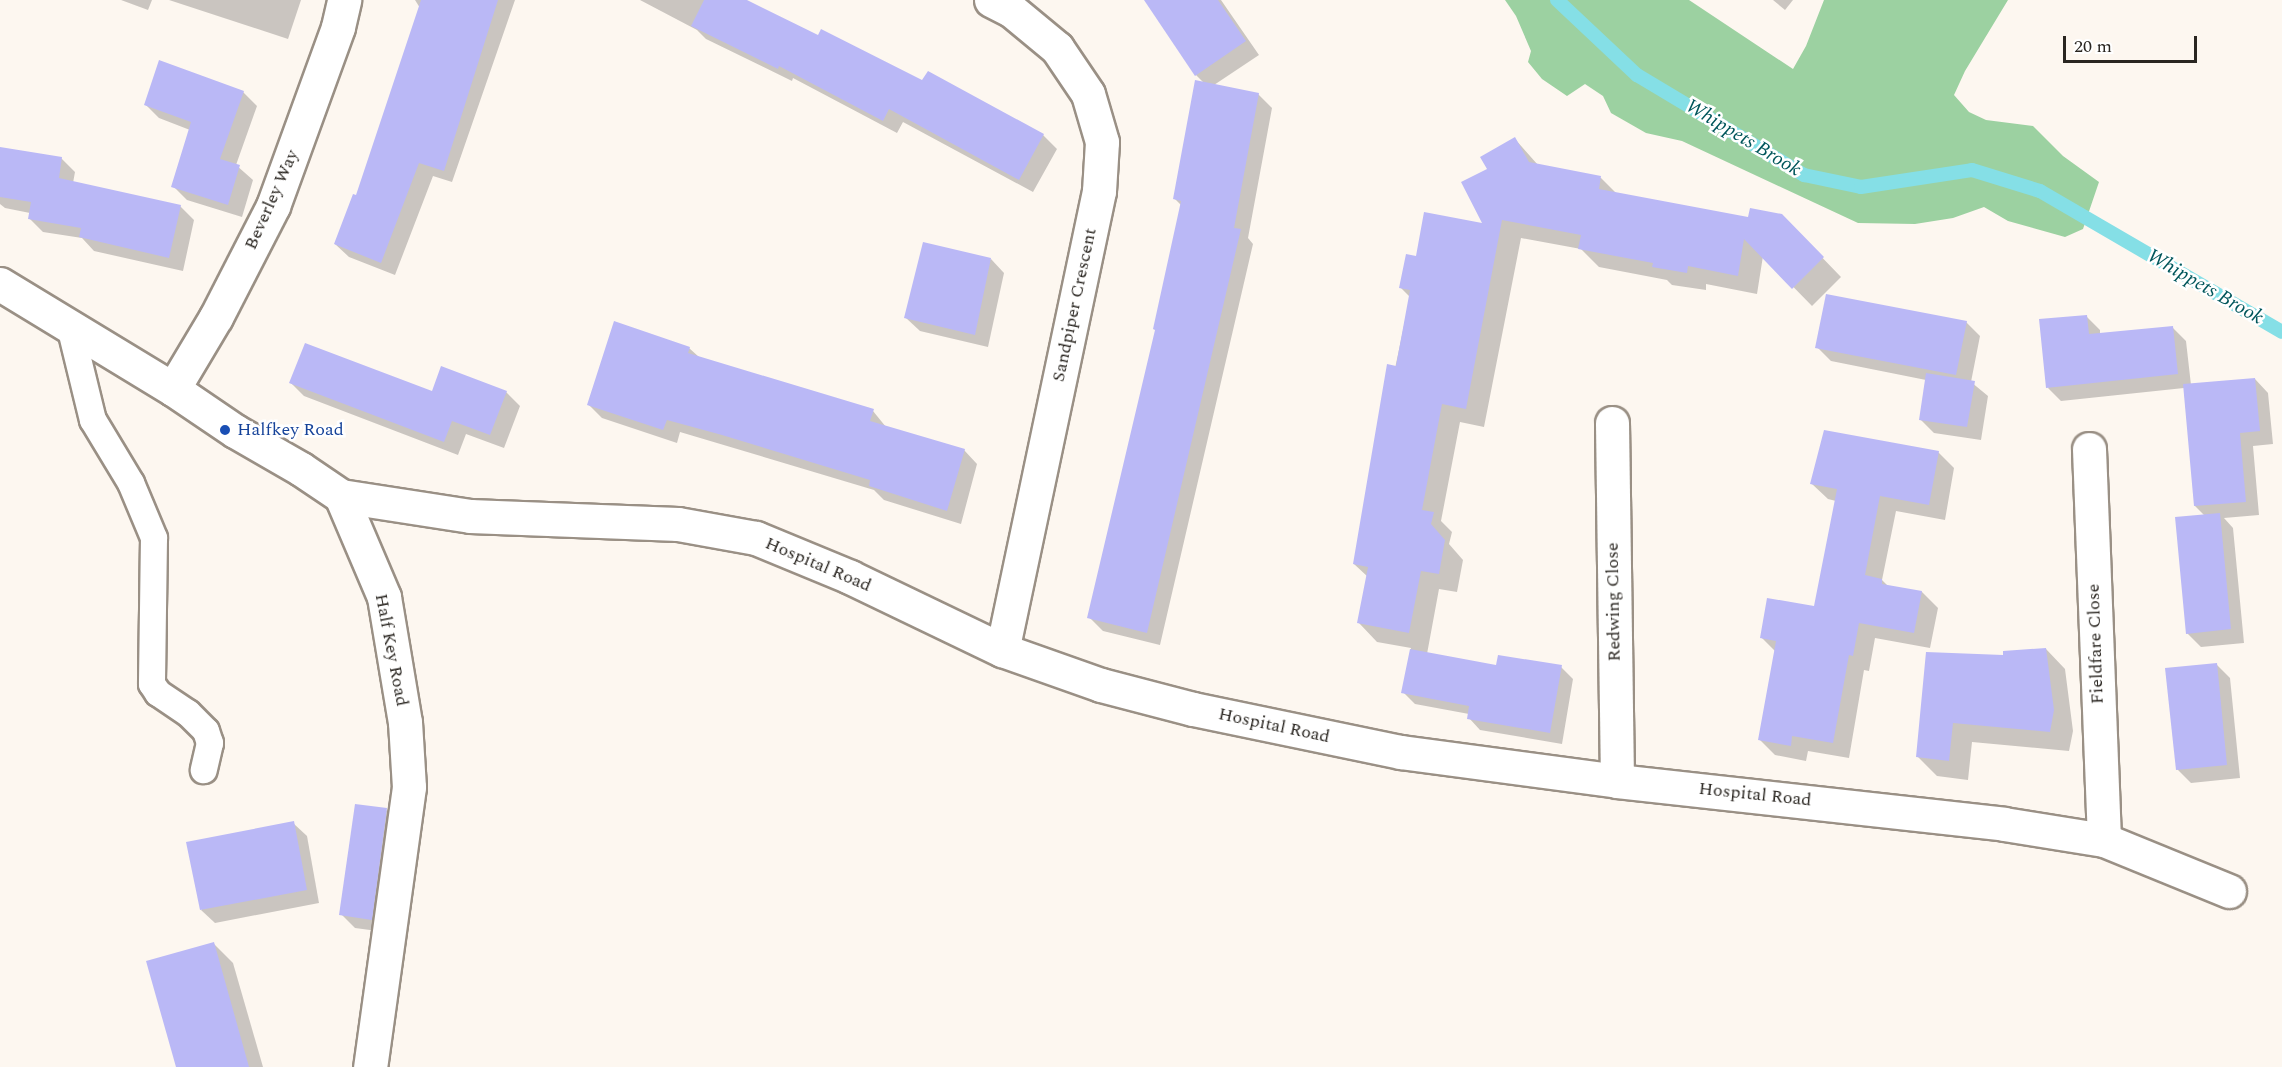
<!DOCTYPE html>
<html>
<head>
<meta charset="utf-8">
<style>
  body { margin:0 }
  #map { position:relative; width:2282px; height:1067px; overflow:hidden; background:#fdf7f0; font-family:Spectral,serif }
  div>[style] { position:absolute }
  .forest>* { inset:0; background:#9cd1a1 }
  .shadow>* { inset:0; background:#0003 }
  .stream>* { height:14px; margin:-7px; padding:0 7px; transform-origin:7px; border-radius:7px; background:#85dfe6 }
  .building>* { inset:0; background:#bab8f6 }
  .roads { filter:drop-shadow(2px 0 #9a9085) drop-shadow(-2px 0 #9a9085) drop-shadow(0 2px #9a9085) drop-shadow(0 -2px #9a9085) }
  .service>* { height:26px; margin:-13px; padding:0 13px; transform-origin:13px; border-radius:13px; background:#fff }
  .minor>* { height:33px; margin:-16.5px; padding:0 16.5px; transform-origin:16.5px; border-radius:16.5px; background:#fff }
  .dots>* { width:16px; height:16px; translate:-50% -50%; box-sizing:border-box; border:3px solid #fff; border-radius:50% }
  span { translate:-50% -50%; white-space:nowrap; text-align:center; line-height:1.15; -webkit-text-stroke:5px #fff; paint-order:stroke }
  .street-label { font-size:18px; color:#2a2621 }
  .transit-label { font-size:18px; color:#164399 }
  .left { translate:0 -50%; text-align:left }
  .water-label { font-size:20px; color:#00565b; font-style:italic }
  .scale { position:absolute; left:2063px; top:36px; width:134px; height:27px; box-sizing:border-box; border:3px solid #2a2621; border-top:0; padding-left:8px; font-size:18px; line-height:21px; white-space:nowrap; color:#2a2621; -webkit-text-stroke:4px #fff; paint-order:stroke }
</style>
</head>
<body>
<div id="map">
  <div class="forest">
    <i style="clip-path:polygon(1505px 0,1689px 0,1793px 69px,1806px 46px,1824px 0,2008px 0,1965px 71px,1954px 95px,1969px 112px,1986px 120px,2033px 126px,2063px 156px,2099px 182px,2083px 229px,2065px 237px,2008px 221px,1984px 207px,1953px 218px,1915px 224px,1858px 223px,1682px 141px,1646px 133px,1611px 113px,1603px 96px,1585px 84px,1567px 96px,1542px 79px,1528px 62px,1531px 51px,1516px 16px)"></i>
  </div>
  <div class="shadow">
    <i style="clip-path:polygon(121px 0,152px 0,148px 10px)"></i>
    <i style="clip-path:polygon(169px 0,301px 0,288px 39px)"></i>
    <i style="clip-path:polygon(415px 0,515px 0,452px 182px,433px 176px,395px 275px,349px 257px,335px 244px,357px 197px,420px 8px)"></i>
    <i style="clip-path:polygon(640px 0,743px 0,818px 37px,1043px 135px,1057px 149px,1033px 192px,903px 122px,897px 133px,793px 78px,792px 81px,706px 39px,697px 30px)"></i>
    <i style="clip-path:polygon(1146px 0,1221px 0,1259px 55px,1214px 85px,1258px 94px,1272px 108px,1248px 238px,1253px 244px,1160px 645px,1103px 631px,1089px 617px,1157px 331px,1182px 206px,1175px 199px,1205px 84px,1196px 75px)"></i>
    <i style="clip-path:polygon(1773px 0,1793px 0,1785px 10px)"></i>
    <i style="clip-path:polygon(243px 92px,257px 106px,236px 165px,253px 180px,242px 217px,187px 200px,173px 186px,190px 130px,159px 118px,145px 104px)"></i>
    <i style="clip-path:polygon(1515px 139px,1538px 165px,1601px 178px,1617px 194px,1749px 218px,1782px 216px,1841px 277px,1812px 306px,1763px 256px,1757px 294px,1706px 284px,1706px 290px,1672px 285px,1667px 280px,1599px 267px,1581px 249px,1521px 238px,1484px 427px,1460px 422px,1441px 521px,1452px 532px,1449px 544px,1463px 560px,1457px 592px,1439px 589px,1427px 654px,1497px 667px,1561px 667px,1573px 679px,1562px 744px,1480px 730px,1469px 718px,1469px 714px,1415px 704px,1403px 692px,1411px 648px,1377px 642px,1359px 623px,1368px 577px,1354px 564px,1410px 297px,1401px 288px,1417px 258px,1485px 225px,1489px 169px)"></i>
    <i style="clip-path:polygon(0 148px,61px 158px,75px 172px,73px 183px,180px 206px,194px 220px,183px 271px,94px 251px,82px 238px,43px 232px,29px 218px,30px 213px,5px 208px,0 204px)"></i>
    <i style="clip-path:polygon(991px 259px,1004px 273px,988px 347px,920px 331px,906px 318px)"></i>
    <i style="clip-path:polygon(2086px 316px,2100px 330px,2100px 334px,2172px 327px,2186px 341px,2191px 385px,2255px 379px,2268px 393px,2273px 444px,2253px 446px,2259px 515px,2224px 518px,2233px 528px,2244px 643px,2201px 647px,2187px 633px,2205px 516px,2195px 506px,2184px 388px,2061px 401px,2048px 388px)"></i>
    <i style="clip-path:polygon(1966px 322px,1980px 336px,1971px 382px,1988px 396px,1981px 440px,1934px 433px,1920px 419px,1926px 380px,1831px 361px,1817px 347px)"></i>
    <i style="clip-path:polygon(689px 348px,699px 357px,873px 411px,886px 427px,964px 450px,977px 464px,961px 524px,884px 500px,874px 490px,680px 432px,677px 443px,602px 418px,589px 405px)"></i>
    <i style="clip-path:polygon(291px 383px,433px 393px,506px 392px,520px 406px,504px 448px,466px 434px,458px 455px,304px 396px)"></i>
    <i style="clip-path:polygon(1938px 452px,1954px 468px,1945px 520px,1896px 511px,1882px 580px,1888px 586px,1922px 592px,1938px 608px,1930px 648px,1875px 638px,1869px 671px,1864px 670px,1849px 758px,1808px 751px,1806px 761px,1775px 755px,1759px 739px,1775px 651px,1761px 637px,1815px 608px,1836px 501px,1828px 499px,1812px 484px)"></i>
    <i style="clip-path:polygon(2046px 649px,2065px 669px,2073px 731px,2069px 751px,1972px 742px,1968px 780px,1937px 776px,1917px 756px,2005px 657px)"></i>
    <i style="clip-path:polygon(2216px 664px,2230px 678px,2240px 778px,2191px 783px,2177px 769px)"></i>
    <i style="clip-path:polygon(386px 810px,400px 823px,385px 932px,355px 928px,341px 914px)"></i>
    <i style="clip-path:polygon(293px 823px,307px 836px,319px 903px,215px 923px,201px 910px)"></i>
    <i style="clip-path:polygon(213px 943px,233px 963px,263px 1067px,177px 1067px)"></i>
  </div>
  <div class="stream">
    <i style="left:1557px;top:0;width:110px;rotate:43.2deg"></i>
    <i style="left:1637px;top:75px;width:195px;rotate:30.9deg"></i>
    <i style="left:1804px;top:175px;width:58px;rotate:11.9deg"></i>
    <i style="left:1861px;top:187px;width:112px;rotate:-8.7deg"></i>
    <i style="left:1972px;top:170px;width:71px;rotate:17.2deg"></i>
    <i style="left:2040px;top:191px;width:280px;rotate:30.2deg"></i>
  </div>
  <div class="building">
    <i style="clip-path:polygon(421px 0,498px 0,444px 171px,419px 163px,381px 263px,334px 244px,353px 194px,356px 195px)"></i>
    <i style="clip-path:polygon(704px 0,747px 0,818px 35px,821px 29px,922px 80px,928px 71px,1044px 134px,1019px 180px,889px 109px,883px 121px,779px 66px,778px 69px,691px 26px)"></i>
    <i style="clip-path:polygon(1144px 0,1218px 0,1246px 41px,1195px 76px)"></i>
    <i style="clip-path:polygon(159px 60px,244px 91px,220px 159px,240px 165px,228px 205px,171px 187px,191px 122px,144px 105px)"></i>
    <i style="clip-path:polygon(1195px 80px,1259px 93px,1234px 228px,1241px 229px,1147px 633px,1087px 618px,1155px 330px,1153px 329px,1181px 201px,1173px 199px)"></i>
    <i style="clip-path:polygon(1515px 137px,1529px 162px,1601px 176px,1599px 189px,1748px 217px,1750px 208px,1782px 214px,1824px 257px,1792px 289px,1744px 239px,1738px 276px,1688px 266px,1687px 273px,1652px 267px,1653px 263px,1578px 249px,1581px 235px,1502px 220px,1466px 409px,1442px 404px,1422px 510px,1434px 512px,1431px 524px,1445px 540px,1439px 574px,1421px 571px,1409px 633px,1357px 623px,1368px 567px,1353px 564px,1387px 364px,1396px 366px,1410px 290px,1399px 288px,1406px 254px,1416px 256px,1424px 212px,1482px 223px,1461px 182px,1487px 169px,1480px 157px)"></i>
    <i style="clip-path:polygon(0 147px,62px 157px,59px 178px,181px 205px,169px 258px,79px 237px,81px 228px,28px 219px,31px 202px,0 197px)"></i>
    <i style="clip-path:polygon(923px 242px,991px 258px,975px 335px,904px 318px)"></i>
    <i style="clip-path:polygon(1826px 294px,1967px 321px,1956px 375px,1815px 348px)"></i>
    <i style="clip-path:polygon(2087px 315px,2089px 334px,2173px 326px,2178px 374px,2046px 388px,2039px 319px)"></i>
    <i style="clip-path:polygon(614px 321px,690px 347px,688px 353px,874px 409px,870px 421px,965px 449px,947px 511px,869px 486px,870px 480px,722px 435px,667px 420px,663px 430px,587px 405px)"></i>
    <i style="clip-path:polygon(305px 343px,432px 391px,441px 366px,507px 391px,490px 435px,452px 421px,444px 442px,289px 383px)"></i>
    <i style="clip-path:polygon(1926px 373px,1975px 381px,1967px 427px,1919px 420px)"></i>
    <i style="clip-path:polygon(2255px 378px,2260px 431px,2240px 433px,2246px 502px,2194px 506px,2183px 384px)"></i>
    <i style="clip-path:polygon(1824px 430px,1939px 451px,1929px 505px,1880px 496px,1865px 575px,1882px 579px,1882px 584px,1922px 591px,1914px 633px,1859px 623px,1853px 656px,1849px 655px,1833px 743px,1792px 736px,1791px 746px,1758px 740px,1776px 641px,1760px 638px,1767px 598px,1814px 606px,1837px 489px,1810px 484px)"></i>
    <i style="clip-path:polygon(2220px 513px,2231px 629px,2186px 634px,2175px 517px)"></i>
    <i style="clip-path:polygon(2046px 648px,2054px 710px,2050px 732px,1953px 723px,1949px 761px,1916px 757px,1926px 652px,2003px 655px,2003px 651px)"></i>
    <i style="clip-path:polygon(1410px 649px,1496px 665px,1498px 655px,1562px 665px,1550px 733px,1467px 719px,1469px 706px,1401px 693px)"></i>
    <i style="clip-path:polygon(2217px 663px,2227px 765px,2176px 770px,2165px 668px)"></i>
    <i style="clip-path:polygon(355px 804px,387px 808px,372px 920px,339px 915px)"></i>
    <i style="clip-path:polygon(294px 821px,307px 890px,200px 910px,186px 842px)"></i>
    <i style="clip-path:polygon(214px 942px,249px 1067px,176px 1067px,146px 961px)"></i>
  </div>
  <div class="roads">
    <div class="service">
      <i style="left:70px;top:326px;width:97px;rotate:76.3deg"></i>
      <i style="left:93px;top:420px;width:74px;rotate:58.9deg"></i>
      <i style="left:131px;top:483px;width:60px;rotate:67.3deg"></i>
      <i style="left:154px;top:538px;width:146px;rotate:90.8deg"></i>
      <i style="left:152px;top:684px;width:11px;rotate:56deg"></i>
      <i style="left:158px;top:693px;width:36px;rotate:34deg"></i>
      <i style="left:188px;top:713px;width:25px;rotate:45deg"></i>
      <i style="left:206px;top:731px;width:13px;rotate:72deg"></i>
      <i style="left:210px;top:743px;width:28px;rotate:103deg"></i>
    </div>
    <div class="minor">
      <i style="left:991px;top:0;width:22px;rotate:27deg"></i>
      <i style="left:1011px;top:10px;width:60px;rotate:39.6deg"></i>
      <i style="left:1057px;top:48px;width:55px;rotate:56deg"></i>
      <i style="left:1088px;top:94px;width:50px;rotate:73.7deg"></i>
      <i style="left:1102px;top:142px;width:49px;rotate:93.5deg"></i>
      <i style="left:1099px;top:191px;width:469px;rotate:101.9deg"></i>
      <i style="left:0;top:284px;width:202px;rotate:31.3deg"></i>
      <i style="left:173px;top:389px;width:75px;rotate:34.1deg"></i>
      <i style="left:235px;top:431px;width:76px;rotate:29.9deg"></i>
      <i style="left:301px;top:469px;width:48px;rotate:34deg"></i>
      <i style="left:341px;top:496px;width:110px;rotate:66.9deg"></i>
      <i style="left:384px;top:597px;width:127px;rotate:80.5deg"></i>
      <i style="left:405px;top:722px;width:65px;rotate:86.5deg"></i>
      <i style="left:409px;top:787px;width:283px;rotate:97.9deg"></i>
      <i style="left:173px;top:389px;width:84px;rotate:-59.2deg"></i>
      <i style="left:216px;top:317px;width:125px;rotate:-62.8deg"></i>
      <i style="left:273px;top:206px;width:190px;rotate:-70deg"></i>
      <i style="left:338px;top:27px;width:28px;rotate:-77deg"></i>
      <i style="left:1612px;top:423px;width:358px;rotate:89.2deg"></i>
      <i style="left:2089px;top:449px;width:391px;rotate:87.8deg"></i>
      <i style="left:341px;top:496px;width:131px;rotate:8.8deg"></i>
      <i style="left:470px;top:516px;width:208px;rotate:2.2deg"></i>
      <i style="left:678px;top:524px;width:79px;rotate:10.2deg"></i>
      <i style="left:756px;top:538px;width:102px;rotate:22.5deg"></i>
      <i style="left:850px;top:577px;width:169px;rotate:25.7deg"></i>
      <i style="left:1002px;top:650px;width:105px;rotate:19.5deg"></i>
      <i style="left:1101px;top:685px;width:95px;rotate:14.6deg"></i>
      <i style="left:1193px;top:709px;width:212px;rotate:11.7deg"></i>
      <i style="left:1401px;top:752px;width:218px;rotate:7.6deg"></i>
      <i style="left:1617px;top:781px;width:389px;rotate:6.3deg"></i>
      <i style="left:2004px;top:824px;width:101px;rotate:9.1deg"></i>
      <i style="left:2104px;top:840px;width:135px;rotate:22.2deg"></i>
    </div>
  </div>
  <div class="dots">
    <i style="left:225px;top:430px;background:#1a4fb4"></i>
  </div>
  <div class="street-label">
    <span style="left:272px;top:200px;rotate:-66deg">Beverley Way</span>
    <span style="left:1075px;top:305px;rotate:-78deg">Sandpiper Crescent</span>
    <span style="left:818px;top:565px;rotate:23deg">Hospital Road</span>
    <span style="left:1614px;top:602px;rotate:-91deg">Redwing Close</span>
    <span style="left:2096px;top:644px;rotate:-92deg">Fieldfare Close</span>
    <span style="left:391px;top:650px;rotate:79deg">Half Key Road</span>
    <span style="left:1274px;top:726px;rotate:12deg">Hospital Road</span>
    <span style="left:1755px;top:795px;rotate:6deg">Hospital Road</span>
  </div>
  <div class="transit-label">
    <span class="left" style="left:237px;top:430px">Halfkey Road</span>
  </div>
  <div class="water-label">
    <span style="left:1743px;top:138px;rotate:31deg">Whippets Brook</span>
    <span style="left:2205px;top:287px;rotate:30deg">Whippets Brook</span>
  </div>
  <div class="scale">20 m</div>
</div>
</body>
</html>
